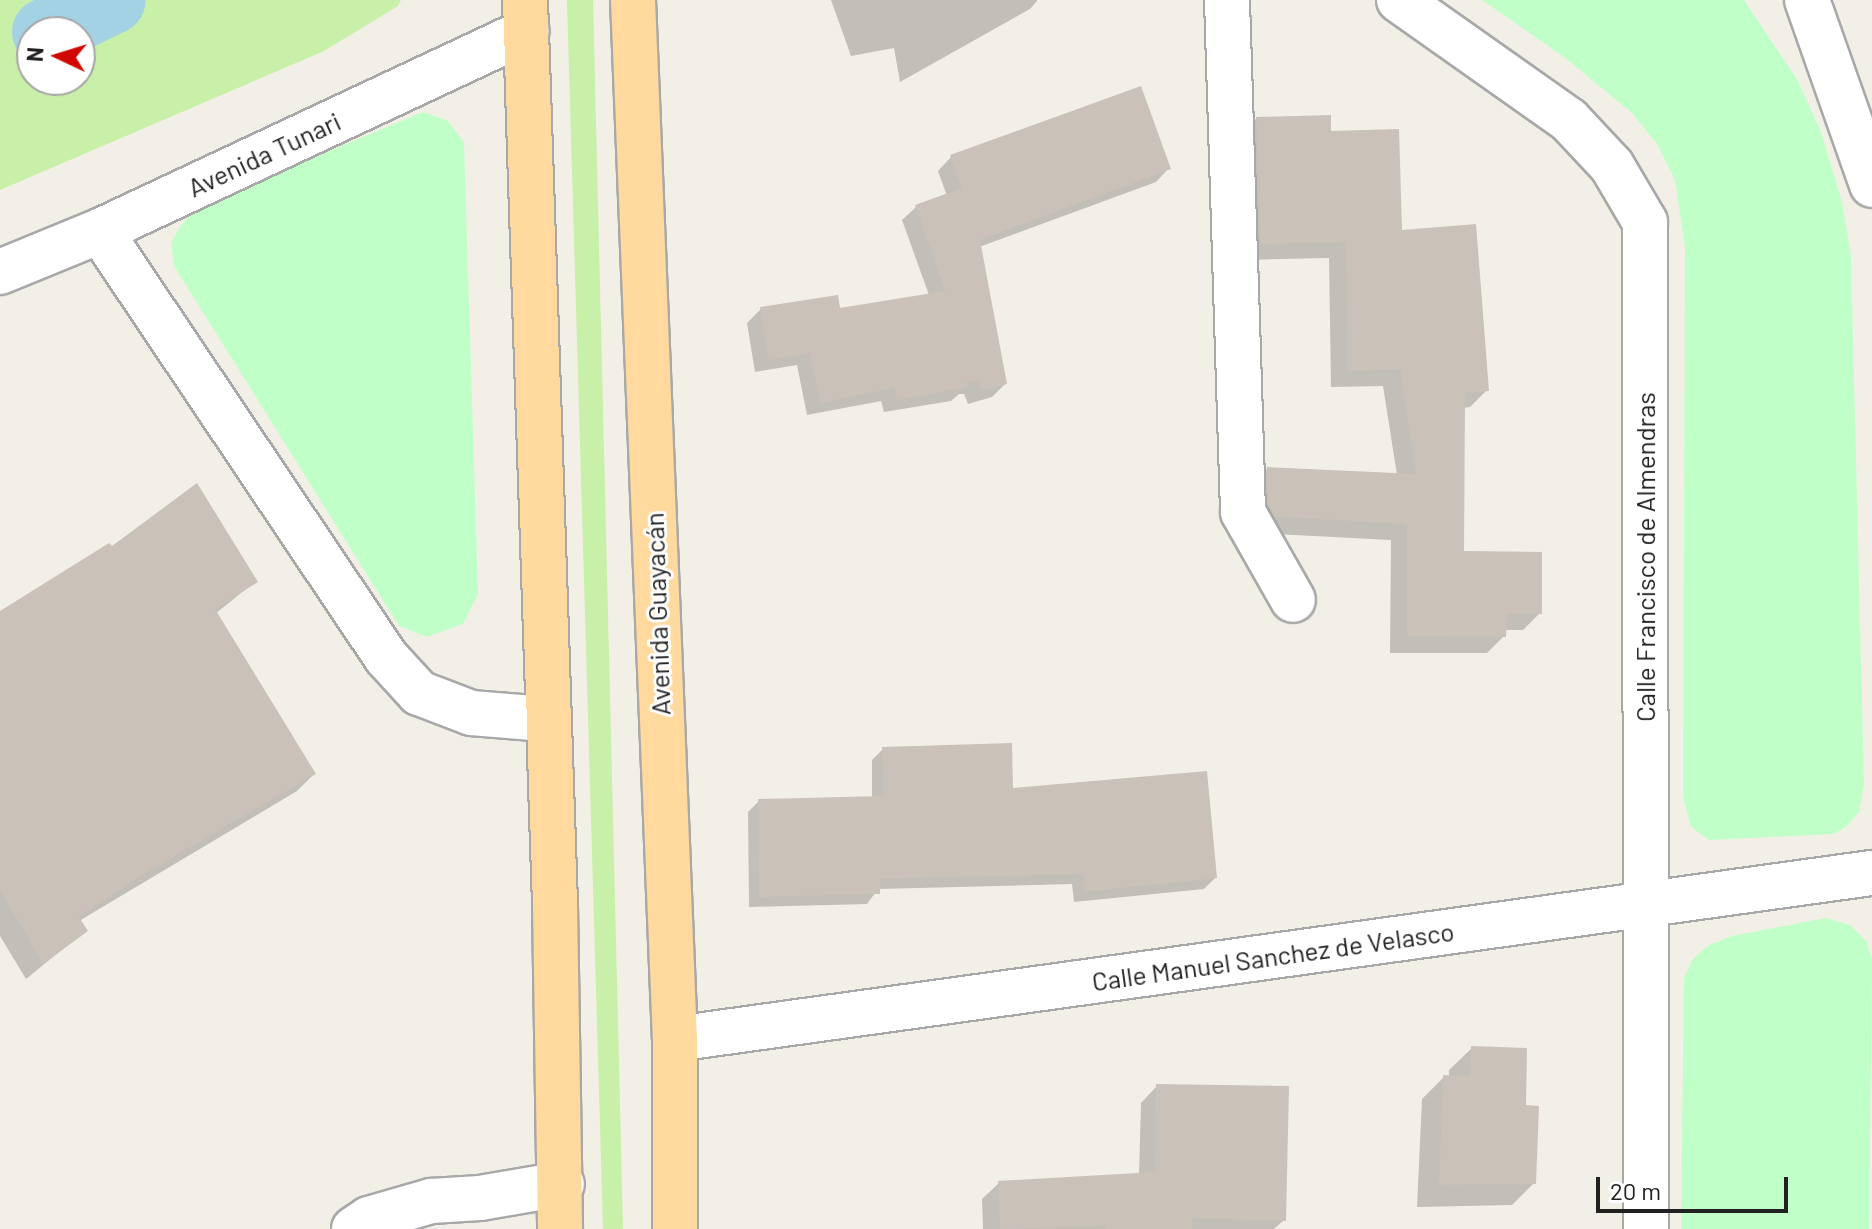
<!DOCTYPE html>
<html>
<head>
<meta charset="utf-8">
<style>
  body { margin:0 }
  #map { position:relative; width:1872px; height:1229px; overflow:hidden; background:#f2efe6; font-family:Barlow,sans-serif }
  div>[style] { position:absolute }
  .grass>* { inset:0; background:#c9f0a8 }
  .park>* { inset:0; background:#c0ffc8 }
  .shadow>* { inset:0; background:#0003 }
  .canal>* { height:68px; margin:-34px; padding:0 34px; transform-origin:34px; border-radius:34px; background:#a3d2e4 }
  .building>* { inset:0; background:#cac1b9 }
  .roads { filter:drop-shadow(2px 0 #a8a8a8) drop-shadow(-2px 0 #a8a8a8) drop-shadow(0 2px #a8a8a8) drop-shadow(0 -2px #a8a8a8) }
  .street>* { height:44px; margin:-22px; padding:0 22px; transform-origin:22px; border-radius:22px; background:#fff }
  .primary>* { height:44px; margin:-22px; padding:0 22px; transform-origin:22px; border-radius:22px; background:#ffd99e }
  span { translate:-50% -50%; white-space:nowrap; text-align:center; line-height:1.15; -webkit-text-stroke:6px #fff; paint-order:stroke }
  .street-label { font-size:26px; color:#212121 }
  .north { position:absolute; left:16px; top:16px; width:80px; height:80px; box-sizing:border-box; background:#fff; border:2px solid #a6a6a6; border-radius:50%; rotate:274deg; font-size:22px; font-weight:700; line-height:32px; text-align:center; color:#212121 }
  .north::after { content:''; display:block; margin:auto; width:28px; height:36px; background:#d10800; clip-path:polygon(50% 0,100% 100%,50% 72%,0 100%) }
  .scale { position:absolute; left:1596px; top:1177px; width:192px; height:36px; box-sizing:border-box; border:4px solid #212121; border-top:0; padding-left:10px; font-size:24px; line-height:28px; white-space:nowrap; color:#212121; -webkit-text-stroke:6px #fff; paint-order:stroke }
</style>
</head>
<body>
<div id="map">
  <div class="grass">
    <i style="clip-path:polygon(evenodd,0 0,401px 0,398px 6px,324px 51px,0 190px,0 0,80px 32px,80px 80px,32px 80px,32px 32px,80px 32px)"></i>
    <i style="clip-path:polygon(567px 0,593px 0,623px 1229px,603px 1229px)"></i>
  </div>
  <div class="park">
    <i style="clip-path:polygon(1482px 0,1744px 0,1797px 79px,1821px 132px,1842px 202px,1851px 256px,1864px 784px,1859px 812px,1846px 827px,1833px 834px,1709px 840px,1691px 827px,1683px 796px,1685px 247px,1675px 180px,1657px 144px,1632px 113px,1564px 57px)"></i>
    <i style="clip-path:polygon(423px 112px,448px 121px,464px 142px,478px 594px,463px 624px,427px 637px,399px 626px,174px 266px,171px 243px,181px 225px,200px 205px)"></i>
    <i style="clip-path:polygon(1826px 918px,1850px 925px,1867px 942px,1872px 960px,1869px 1229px,1681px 1229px,1684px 977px,1693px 959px,1709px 945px,1732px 936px)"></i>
  </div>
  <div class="shadow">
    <i style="clip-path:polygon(831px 0,1037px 0,1037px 1px,1030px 9px,900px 82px,894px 48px,851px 56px)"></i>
    <i style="clip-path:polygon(1256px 119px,1329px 133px,1400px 232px,1487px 390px,1470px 407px,1463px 408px,1462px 553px,1540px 613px,1523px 630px,1504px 630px,1504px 636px,1487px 653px,1390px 653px,1391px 540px,1258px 533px,1250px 486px,1267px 469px,1397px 475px,1383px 386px,1331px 387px,1329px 258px,1243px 260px,1239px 136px)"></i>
    <i style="clip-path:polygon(951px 157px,1169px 168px,1156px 182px,979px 247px,1005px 384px,992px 397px,968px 404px,964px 394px,959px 394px,951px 401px,884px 412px,881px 401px,807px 415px,797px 365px,755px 372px,747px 323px,761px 309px,838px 310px,929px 295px,902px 220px,916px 207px,947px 196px,938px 171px)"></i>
    <i style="clip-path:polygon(256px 581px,215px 614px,314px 774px,297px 791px,79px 921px,86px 930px,26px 979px,0 936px,0 614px)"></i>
    <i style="clip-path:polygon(883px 749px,1011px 791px,1215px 878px,1204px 889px,1074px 902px,1072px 884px,878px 889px,867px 904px,749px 907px,748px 812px,759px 801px,872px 798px,872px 760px)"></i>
    <i style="clip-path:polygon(1472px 1048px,1534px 1183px,1512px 1205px,1417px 1207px,1422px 1099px,1444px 1077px,1449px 1077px,1449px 1070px)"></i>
    <i style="clip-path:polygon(1157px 1086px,1284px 1220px,1274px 1229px,983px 1229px,982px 1199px,999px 1183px,1139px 1175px,1141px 1103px)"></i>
  </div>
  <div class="canal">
    <i style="left:46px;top:32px;width:73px;rotate:-25.9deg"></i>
  </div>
  <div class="building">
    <i style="clip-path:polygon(1141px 86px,1171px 169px,980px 240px,1007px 384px,981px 391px,978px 381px,967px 381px,967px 388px,897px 400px,894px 388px,820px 403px,810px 353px,768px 360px,760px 307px,838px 295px,840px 308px,945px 291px,915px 205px,962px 188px,950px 155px)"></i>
    <i style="clip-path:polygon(1331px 115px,1331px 131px,1399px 129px,1402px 230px,1476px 224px,1489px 391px,1465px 393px,1464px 551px,1542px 552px,1542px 614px,1507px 614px,1506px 637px,1407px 636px,1407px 524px,1275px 517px,1268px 505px,1267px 467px,1416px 474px,1400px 369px,1347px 371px,1346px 242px,1260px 244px,1256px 117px)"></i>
    <i style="clip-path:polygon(197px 483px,258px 582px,215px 609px,316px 774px,149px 871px,79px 917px,88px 931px,43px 964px,0 890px,0 611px,109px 543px,112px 546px)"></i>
    <i style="clip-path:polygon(1012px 743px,1013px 788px,1207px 771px,1217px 878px,1084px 892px,1083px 874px,880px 879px,880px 894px,759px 897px,758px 799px,883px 796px,882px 747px)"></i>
    <i style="clip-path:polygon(1471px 1046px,1527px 1048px,1526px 1105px,1539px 1106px,1536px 1184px,1439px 1185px,1443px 1075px,1470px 1077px)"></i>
    <i style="clip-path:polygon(1156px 1084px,1289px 1086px,1286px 1221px,1192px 1218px,1192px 1229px,1106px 1229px,1106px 1226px,1000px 1229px,998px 1181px,1155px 1172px)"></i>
  </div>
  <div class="roads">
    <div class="street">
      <i style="left:1227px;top:0;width:512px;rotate:88.21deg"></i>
      <i style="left:1243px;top:512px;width:101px;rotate:60.4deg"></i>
      <i style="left:1399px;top:0;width:208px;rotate:35.2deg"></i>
      <i style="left:1569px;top:120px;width:63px;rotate:46.9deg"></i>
      <i style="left:1612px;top:166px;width:65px;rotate:59.5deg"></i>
      <i style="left:1645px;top:222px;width:1007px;rotate:89.94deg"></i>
      <i style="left:1807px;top:0;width:196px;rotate:70.6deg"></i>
      <i style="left:100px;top:231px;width:513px;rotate:56.12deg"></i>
      <i style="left:386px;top:657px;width:49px;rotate:47.5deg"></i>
      <i style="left:419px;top:693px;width:56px;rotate:21deg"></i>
      <i style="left:471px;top:713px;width:75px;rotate:4.6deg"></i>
      <i style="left:0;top:272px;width:108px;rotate:-22.3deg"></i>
      <i style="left:100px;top:231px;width:471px;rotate:-25.1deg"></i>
      <i style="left:675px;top:1039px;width:1208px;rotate:-7.9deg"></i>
      <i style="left:354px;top:1229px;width:18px;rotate:-34deg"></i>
      <i style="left:369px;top:1219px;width:65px;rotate:-16.2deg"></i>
      <i style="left:431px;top:1201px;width:49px;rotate:-3.5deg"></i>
      <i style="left:480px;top:1198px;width:83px;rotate:-9.7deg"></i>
    </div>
    <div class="primary">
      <i style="left:525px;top:0;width:905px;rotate:88.1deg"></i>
      <i style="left:555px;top:905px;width:324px;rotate:89.1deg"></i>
      <i style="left:633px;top:0;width:1040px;rotate:87.69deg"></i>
      <i style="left:675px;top:1039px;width:190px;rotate:90deg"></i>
    </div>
  </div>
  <div class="street-label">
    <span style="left:264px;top:154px;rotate:-25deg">Avenida Tunari</span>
    <span style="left:1645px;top:557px;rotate:-90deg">Calle Francisco de Almendras</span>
    <span style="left:657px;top:614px;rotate:-92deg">Avenida Guayacán</span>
    <span style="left:1273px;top:956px;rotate:-8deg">Calle Manuel Sanchez de Velasco</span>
  </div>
  <div class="north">N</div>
  <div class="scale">20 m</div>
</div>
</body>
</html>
